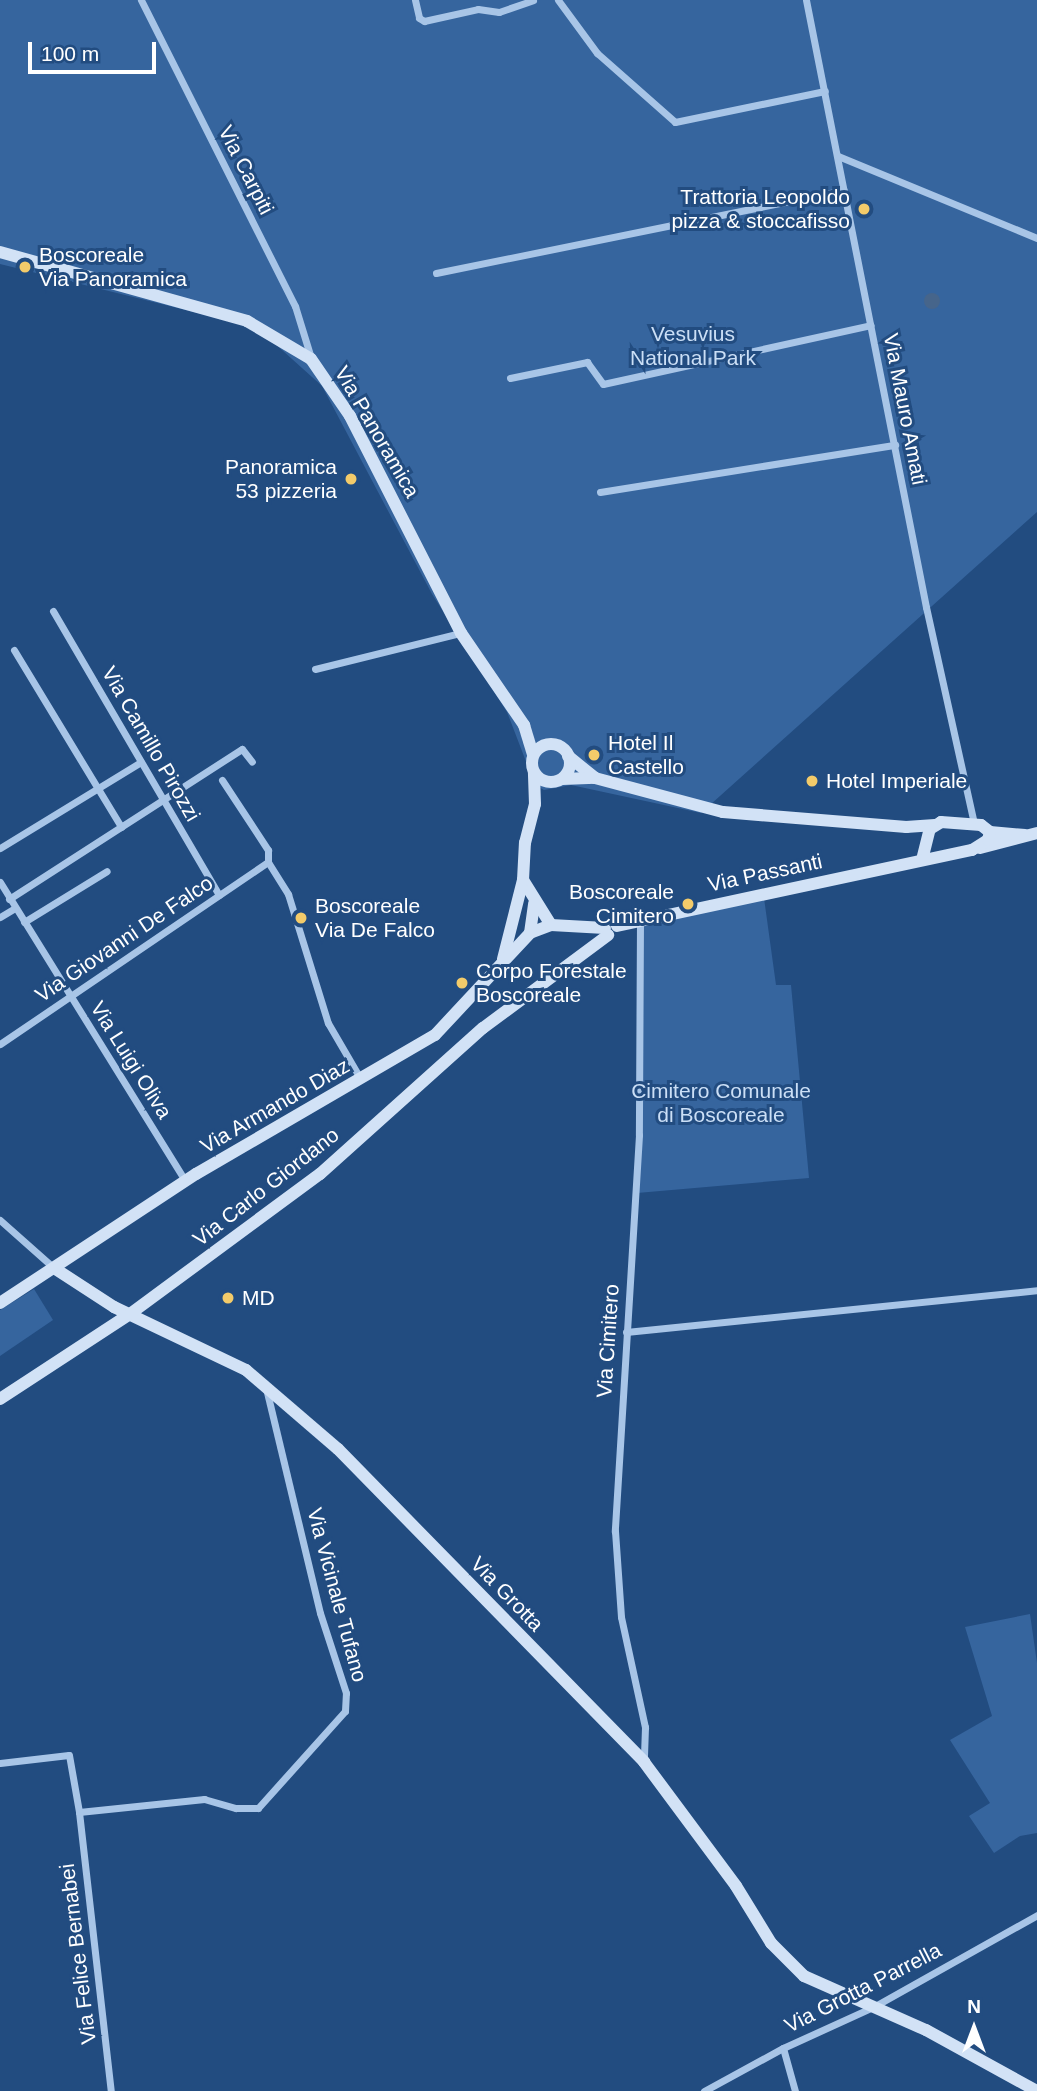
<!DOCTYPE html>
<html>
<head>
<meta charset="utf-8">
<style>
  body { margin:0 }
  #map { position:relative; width:1037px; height:2091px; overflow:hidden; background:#224c80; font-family:Arial,sans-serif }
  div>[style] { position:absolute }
  .green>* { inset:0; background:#36659e }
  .water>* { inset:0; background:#46658b }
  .round { border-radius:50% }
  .street>* { height:7px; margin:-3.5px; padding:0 3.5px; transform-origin:3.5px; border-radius:3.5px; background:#a8c5e7 }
  .secondary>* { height:12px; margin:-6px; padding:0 6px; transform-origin:6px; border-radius:6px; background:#d2e2f6 }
  .secondary>.ring { margin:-6px; padding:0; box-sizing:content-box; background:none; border:12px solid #d2e2f6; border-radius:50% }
  .dots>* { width:19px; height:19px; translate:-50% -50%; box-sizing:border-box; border:4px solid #224c80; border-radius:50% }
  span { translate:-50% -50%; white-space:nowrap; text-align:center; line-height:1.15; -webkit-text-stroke:6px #224c80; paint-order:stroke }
  .street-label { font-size:21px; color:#fff }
  .poi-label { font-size:21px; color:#fff }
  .right { translate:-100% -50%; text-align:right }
  .left { translate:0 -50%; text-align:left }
  .park-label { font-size:21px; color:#cbdff6 }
  .north { position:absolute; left:939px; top:1993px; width:70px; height:70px; -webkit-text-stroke:5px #224c80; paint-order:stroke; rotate:0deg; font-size:19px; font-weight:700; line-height:28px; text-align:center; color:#fff }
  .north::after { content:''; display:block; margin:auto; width:24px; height:32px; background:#fff; clip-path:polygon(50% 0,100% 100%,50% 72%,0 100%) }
  .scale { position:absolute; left:28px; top:42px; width:128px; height:32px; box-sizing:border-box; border:4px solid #fff; border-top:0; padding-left:9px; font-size:21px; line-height:24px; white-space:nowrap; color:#fff; -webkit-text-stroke:5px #224c80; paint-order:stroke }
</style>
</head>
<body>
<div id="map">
  <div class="green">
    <i style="clip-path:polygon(0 0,1037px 0,1037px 512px,701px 813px,571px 785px,544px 790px,535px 785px,507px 712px,432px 594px,322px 386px,272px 341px,242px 324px,0 264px)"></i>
    <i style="clip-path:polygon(764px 898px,776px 985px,791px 985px,809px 1178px,637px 1193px,642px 925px)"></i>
    <i style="clip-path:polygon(34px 1289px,53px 1320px,0 1356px,0 1310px)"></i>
    <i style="clip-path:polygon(1030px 1614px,1037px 1663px,1037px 1833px,1020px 1836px,994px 1853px,969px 1816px,990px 1803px,950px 1740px,992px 1716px,965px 1627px)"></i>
  </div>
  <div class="water">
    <i class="round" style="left:924px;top:293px;width:16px;height:16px"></i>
  </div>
  <div class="street">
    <i style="left:141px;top:0;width:343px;rotate:63.3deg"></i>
    <i style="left:295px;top:306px;width:54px;rotate:72.9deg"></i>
    <i style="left:415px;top:0;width:18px;rotate:77deg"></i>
    <i style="left:419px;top:18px;width:6px;rotate:31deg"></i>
    <i style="left:424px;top:21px;width:55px;rotate:-12.5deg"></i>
    <i style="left:478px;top:9px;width:21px;rotate:8deg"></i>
    <i style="left:499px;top:12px;width:36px;rotate:-19deg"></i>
    <i style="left:558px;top:0;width:66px;rotate:53.7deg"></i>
    <i style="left:597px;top:53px;width:104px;rotate:41.5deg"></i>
    <i style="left:675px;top:122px;width:153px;rotate:-11.7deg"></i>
    <i style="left:806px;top:0;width:619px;rotate:78.82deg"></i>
    <i style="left:926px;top:607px;width:222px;rotate:77.5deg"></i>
    <i style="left:838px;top:156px;width:215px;rotate:22.4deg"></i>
    <i style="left:436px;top:273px;width:416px;rotate:-11.5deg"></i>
    <i style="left:510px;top:378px;width:79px;rotate:-11.7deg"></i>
    <i style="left:587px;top:362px;width:27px;rotate:54deg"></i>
    <i style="left:603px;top:384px;width:274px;rotate:-12.4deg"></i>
    <i style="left:600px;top:492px;width:299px;rotate:-9.1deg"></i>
    <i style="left:53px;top:611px;width:329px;rotate:59.7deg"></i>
    <i style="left:14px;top:650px;width:207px;rotate:58.8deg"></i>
    <i style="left:315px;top:669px;width:150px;rotate:-13.9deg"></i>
    <i style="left:222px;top:780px;width:84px;rotate:56.7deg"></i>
    <i style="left:268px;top:850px;width:12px;rotate:90deg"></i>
    <i style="left:268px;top:862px;width:38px;rotate:58deg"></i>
    <i style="left:288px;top:894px;width:135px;rotate:72.8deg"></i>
    <i style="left:328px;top:1023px;width:64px;rotate:59.8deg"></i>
    <i style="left:0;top:848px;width:165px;rotate:-31.4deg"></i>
    <i style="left:0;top:882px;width:351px;rotate:58.2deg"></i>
    <i style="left:9px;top:899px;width:277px;rotate:-32.8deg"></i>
    <i style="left:242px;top:749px;width:16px;rotate:52deg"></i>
    <i style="left:0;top:917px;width:17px;rotate:-31deg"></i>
    <i style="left:640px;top:921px;width:214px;rotate:90.3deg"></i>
    <i style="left:639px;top:1135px;width:397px;rotate:93.5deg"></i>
    <i style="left:615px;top:1531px;width:86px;rotate:86deg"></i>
    <i style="left:621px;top:1617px;width:113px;rotate:77.7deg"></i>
    <i style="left:645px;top:1727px;width:35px;rotate:92deg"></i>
    <i style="left:24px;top:922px;width:97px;rotate:-31.6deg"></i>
    <i style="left:0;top:1044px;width:324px;rotate:-34.2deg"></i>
    <i style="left:0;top:1220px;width:72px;rotate:41.6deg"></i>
    <i style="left:626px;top:1332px;width:413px;rotate:-5.8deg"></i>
    <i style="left:0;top:1763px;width:69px;rotate:-6.6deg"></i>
    <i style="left:69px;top:1755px;width:58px;rotate:80deg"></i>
    <i style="left:79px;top:1812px;width:126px;rotate:-5.9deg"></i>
    <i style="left:204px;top:1799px;width:33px;rotate:16deg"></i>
    <i style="left:236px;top:1808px;width:22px"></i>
    <i style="left:258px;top:1808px;width:130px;rotate:-48.1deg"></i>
    <i style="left:345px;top:1711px;width:18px;rotate:-87deg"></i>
    <i style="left:346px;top:1693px;width:84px;rotate:-108deg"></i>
    <i style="left:320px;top:1613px;width:231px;rotate:-103.5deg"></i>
    <i style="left:79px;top:1812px;width:281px;rotate:83.5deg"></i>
    <i style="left:783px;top:2048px;width:45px;rotate:74.4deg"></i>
    <i style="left:704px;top:2091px;width:90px;rotate:-28.6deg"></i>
    <i style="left:783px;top:2048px;width:101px;rotate:-24.5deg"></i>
    <i style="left:875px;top:2006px;width:186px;rotate:-29.3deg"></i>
  </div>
  <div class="secondary">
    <i style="left:0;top:252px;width:256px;rotate:15.6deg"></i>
    <i style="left:247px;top:321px;width:74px;rotate:30.7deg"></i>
    <i style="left:311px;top:359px;width:69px;rotate:55.6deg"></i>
    <i style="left:350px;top:416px;width:244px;rotate:62.9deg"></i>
    <i style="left:461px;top:633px;width:112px;rotate:55.6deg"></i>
    <i style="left:524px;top:725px;width:31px;rotate:73deg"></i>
    <i class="ring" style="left:532px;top:744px;width:26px;height:26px"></i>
    <i style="left:568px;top:756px;width:35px;rotate:39deg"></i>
    <i style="left:562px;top:779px;width:33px;rotate:-2deg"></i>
    <i style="left:595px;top:778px;width:132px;rotate:14.9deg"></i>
    <i style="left:723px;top:812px;width:184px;rotate:4.7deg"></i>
    <i style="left:906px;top:827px;width:29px;rotate:-4deg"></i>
    <i style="left:980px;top:848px;width:59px;rotate:-14.7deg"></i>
    <i style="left:922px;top:860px;width:32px;rotate:-76deg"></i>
    <i style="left:930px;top:829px;width:13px;rotate:-32deg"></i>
    <i style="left:941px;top:822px;width:40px;rotate:4.3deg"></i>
    <i style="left:981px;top:825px;width:11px;rotate:38deg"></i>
    <i style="left:990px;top:832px;width:35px;rotate:5deg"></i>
    <i style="left:523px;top:880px;width:53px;rotate:58.1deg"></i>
    <i style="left:617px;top:926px;width:363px;rotate:-12.1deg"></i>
    <i style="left:972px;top:850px;width:19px;rotate:-32deg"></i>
    <i style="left:988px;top:840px;width:8px;rotate:-76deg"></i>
    <i style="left:530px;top:933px;width:22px;rotate:-21deg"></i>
    <i style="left:551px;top:925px;width:54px;rotate:3.2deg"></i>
    <i style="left:503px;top:959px;width:81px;rotate:-75.8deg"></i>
    <i style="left:523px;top:880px;width:37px;rotate:-87deg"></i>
    <i style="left:525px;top:843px;width:40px;rotate:-75.6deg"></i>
    <i style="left:535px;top:804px;width:31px;rotate:-92deg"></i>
    <i style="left:54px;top:1268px;width:72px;rotate:33deg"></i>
    <i style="left:114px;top:1307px;width:146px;rotate:25.5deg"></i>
    <i style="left:246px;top:1370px;width:121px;rotate:40.7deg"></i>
    <i style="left:338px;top:1449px;width:438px;rotate:45.6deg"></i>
    <i style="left:644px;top:1762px;width:154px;rotate:53.4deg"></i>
    <i style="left:736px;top:1886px;width:67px;rotate:58.4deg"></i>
    <i style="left:771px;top:1943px;width:47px;rotate:45deg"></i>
    <i style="left:804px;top:1976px;width:133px;rotate:23.9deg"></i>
    <i style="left:926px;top:2030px;width:127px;rotate:28.8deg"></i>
    <i style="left:0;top:1303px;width:235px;rotate:-33.4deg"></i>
    <i style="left:196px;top:1174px;width:276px;rotate:-30.2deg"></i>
    <i style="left:435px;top:1035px;width:139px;rotate:-47deg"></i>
    <i style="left:530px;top:933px;width:30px;rotate:-82deg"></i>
    <i style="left:0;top:1399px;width:155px;rotate:-33.2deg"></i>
    <i style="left:130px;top:1314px;width:236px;rotate:-36.4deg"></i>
    <i style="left:320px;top:1174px;width:219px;rotate:-41.9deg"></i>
    <i style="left:483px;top:1028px;width:156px;rotate:-36.6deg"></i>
  </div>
  <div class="dots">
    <i style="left:864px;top:209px;background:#f3cb6a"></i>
    <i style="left:25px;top:267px;background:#f3cb6a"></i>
    <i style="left:351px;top:479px;background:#f3cb6a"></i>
    <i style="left:594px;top:755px;background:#f3cb6a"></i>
    <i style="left:812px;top:781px;background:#f3cb6a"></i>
    <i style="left:688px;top:904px;background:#f3cb6a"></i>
    <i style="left:301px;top:918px;background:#f3cb6a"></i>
    <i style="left:462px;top:983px;background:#f3cb6a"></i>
    <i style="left:228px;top:1298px;background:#f3cb6a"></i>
  </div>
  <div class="street-label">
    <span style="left:246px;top:170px;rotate:63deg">Via Carpiti</span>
    <span style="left:905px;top:409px;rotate:79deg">Via Mauro Amati</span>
    <span style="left:377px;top:432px;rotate:60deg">Via Panoramica</span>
    <span style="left:151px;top:744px;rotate:60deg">Via Camillo Pirozzi</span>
    <span style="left:765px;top:873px;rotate:-12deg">Via Passanti</span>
    <span style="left:124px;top:939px;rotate:-34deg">Via Giovanni De Falco</span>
    <span style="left:131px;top:1060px;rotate:58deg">Via Luigi Oliva</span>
    <span style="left:275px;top:1106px;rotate:-30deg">Via Armando Diaz</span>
    <span style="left:266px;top:1187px;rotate:-38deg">Via Carlo Giordano</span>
    <span style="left:608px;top:1341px;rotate:-86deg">Via Cimitero</span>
    <span style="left:507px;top:1594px;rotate:46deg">Via Grotta</span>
    <span style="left:337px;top:1595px;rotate:75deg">Via Vicinale Tufano</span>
    <span style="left:78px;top:1954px;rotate:-97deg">Via Felice Bernabei</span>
    <span style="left:863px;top:1988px;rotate:-27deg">Via Grotta Parrella</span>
  </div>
  <div class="poi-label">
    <span class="right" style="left:850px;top:209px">Trattoria Leopoldo<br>pizza &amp; stoccafisso</span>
    <span class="left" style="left:39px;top:267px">Boscoreale<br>Via Panoramica</span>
    <span class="right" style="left:337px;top:479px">Panoramica<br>53 pizzeria</span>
    <span class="left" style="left:608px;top:755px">Hotel Il<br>Castello</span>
    <span class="left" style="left:826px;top:781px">Hotel Imperiale</span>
    <span class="right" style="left:674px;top:904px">Boscoreale<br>Cimitero</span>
    <span class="left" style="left:315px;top:918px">Boscoreale<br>Via De Falco</span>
    <span class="left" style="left:476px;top:983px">Corpo Forestale<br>Boscoreale</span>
    <span class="left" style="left:242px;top:1298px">MD</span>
  </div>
  <div class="park-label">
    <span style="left:693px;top:346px">Vesuvius<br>National Park</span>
    <span style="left:721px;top:1103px">Cimitero Comunale<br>di Boscoreale</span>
  </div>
  <div class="north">N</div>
  <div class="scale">100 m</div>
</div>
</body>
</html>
